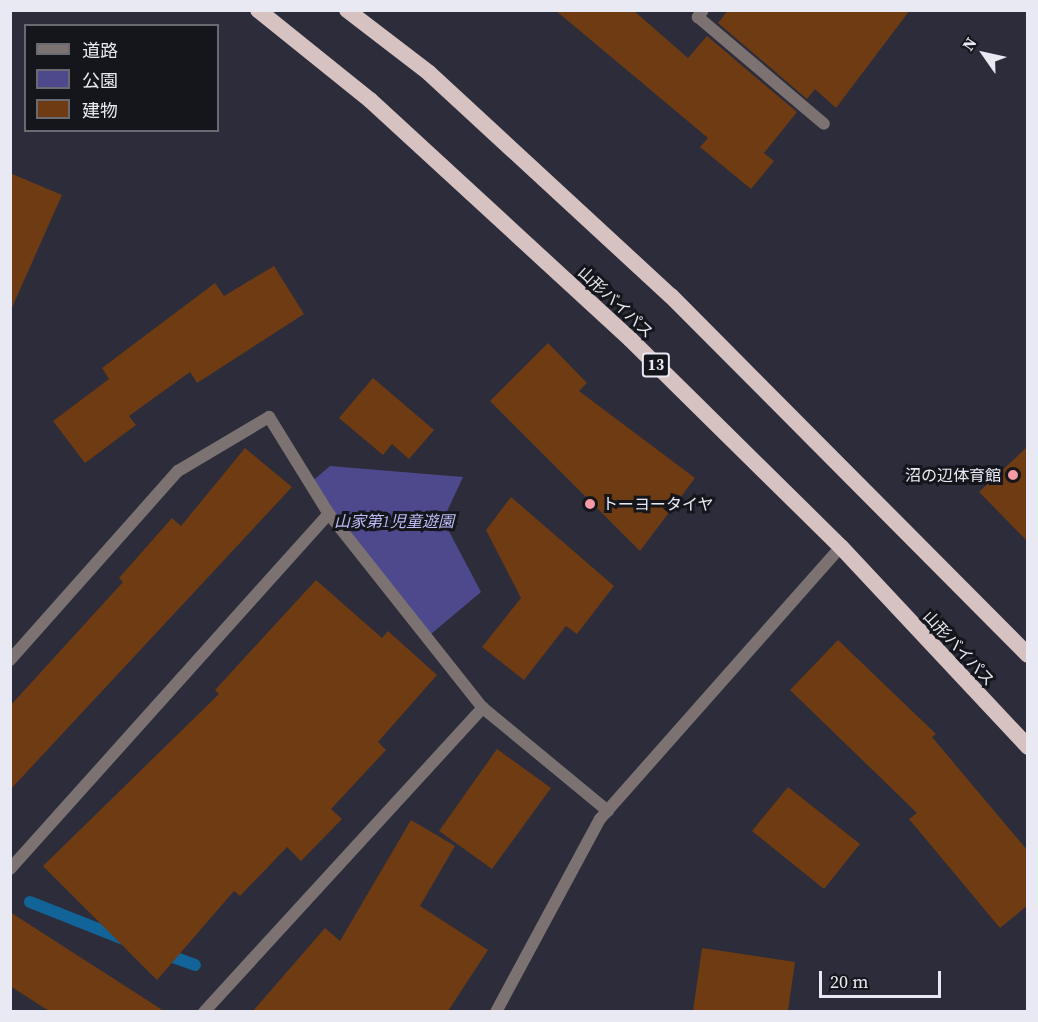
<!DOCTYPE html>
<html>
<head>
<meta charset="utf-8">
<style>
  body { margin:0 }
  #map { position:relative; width:1038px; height:1022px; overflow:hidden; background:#2c2c3a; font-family:"Source Serif 4","Noto Sans JP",serif }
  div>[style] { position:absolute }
  .green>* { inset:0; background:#4e498d }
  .stream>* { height:12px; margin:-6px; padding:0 6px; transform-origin:6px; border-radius:6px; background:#116398 }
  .building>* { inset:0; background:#6e3b13 }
  .service>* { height:12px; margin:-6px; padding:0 6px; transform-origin:6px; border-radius:6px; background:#7b7271 }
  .minor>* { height:12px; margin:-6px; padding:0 6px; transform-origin:6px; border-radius:6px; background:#7b7271 }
  .trunk>* { height:16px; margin:-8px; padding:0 8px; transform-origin:8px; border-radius:8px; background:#d7c2c2 }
  .dots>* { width:16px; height:16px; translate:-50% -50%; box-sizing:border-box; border:3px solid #15161c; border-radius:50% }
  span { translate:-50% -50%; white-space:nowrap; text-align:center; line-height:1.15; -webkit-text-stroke:6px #15161c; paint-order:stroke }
  .shield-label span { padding:2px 4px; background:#15161c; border:2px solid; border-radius:4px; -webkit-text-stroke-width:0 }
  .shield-label { font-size:15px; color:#e9e9f3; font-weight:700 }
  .street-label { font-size:16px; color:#e9e9f3 }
  .poi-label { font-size:16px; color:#e9e9f3 }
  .right { translate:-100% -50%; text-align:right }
  .left { translate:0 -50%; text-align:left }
  .park-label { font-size:16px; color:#bdbdf9; font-style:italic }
  .frame { position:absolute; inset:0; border:12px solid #e9e9f3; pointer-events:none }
  .legend { position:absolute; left:24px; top:24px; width:195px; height:108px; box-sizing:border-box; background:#15161c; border:2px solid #6a6a72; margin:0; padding:8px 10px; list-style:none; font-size:18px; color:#e9e9f3 }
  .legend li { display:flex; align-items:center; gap:12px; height:30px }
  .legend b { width:30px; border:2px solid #6a6a72 }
  .north { position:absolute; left:954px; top:24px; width:60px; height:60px; -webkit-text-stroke:4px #15161c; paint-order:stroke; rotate:304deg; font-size:16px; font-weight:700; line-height:24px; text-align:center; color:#e9e9f3 }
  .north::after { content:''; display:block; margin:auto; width:21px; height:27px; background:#e9e9f3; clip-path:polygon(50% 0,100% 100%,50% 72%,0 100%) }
  .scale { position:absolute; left:819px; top:971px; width:122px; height:27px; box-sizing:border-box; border:3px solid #e9e9f3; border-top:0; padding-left:8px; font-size:18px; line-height:21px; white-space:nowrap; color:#e9e9f3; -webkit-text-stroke:4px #15161c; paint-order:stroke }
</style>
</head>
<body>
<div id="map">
  <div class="green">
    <i style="clip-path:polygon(330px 466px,463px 477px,443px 520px,481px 592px,425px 639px,310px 483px)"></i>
  </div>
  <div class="stream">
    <i style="left:30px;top:902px;width:103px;rotate:21.6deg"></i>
    <i style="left:162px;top:953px;width:35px;rotate:20deg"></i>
  </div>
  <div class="building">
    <i style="clip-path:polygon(555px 10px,633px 10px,688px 58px,707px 36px,797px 112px,764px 153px,774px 161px,751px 189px,700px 147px,708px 138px)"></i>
    <i style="clip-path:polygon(728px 10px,910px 10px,836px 108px,815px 89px,807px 99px,718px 23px)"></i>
    <i style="clip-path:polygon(10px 173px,62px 195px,10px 312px)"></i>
    <i style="clip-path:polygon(274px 266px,304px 314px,197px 383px,190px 372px,129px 416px,136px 425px,85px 463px,53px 421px,109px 379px,102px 368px,215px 283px,224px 296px)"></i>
    <i style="clip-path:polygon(548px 343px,587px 383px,579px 391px,695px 478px,640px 551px,490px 401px)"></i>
    <i style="clip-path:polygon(373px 378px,434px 430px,409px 459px,392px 444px,383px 455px,339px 418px)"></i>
    <i style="clip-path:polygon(1028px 446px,1028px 542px,979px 492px)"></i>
    <i style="clip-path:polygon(245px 448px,292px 487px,10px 790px,10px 706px,123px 582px,119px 578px,172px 518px,181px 526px)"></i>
    <i style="clip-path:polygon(511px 497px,614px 586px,577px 634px,566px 626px,524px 680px,482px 647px,521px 598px,486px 530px)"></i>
    <i style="clip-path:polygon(316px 580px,382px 638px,388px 631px,437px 675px,378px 742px,386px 750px,331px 809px,342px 819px,301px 861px,287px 847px,240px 896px,234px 891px,157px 980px,43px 866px,219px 694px,215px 690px)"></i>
    <i style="clip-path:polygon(838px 640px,936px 734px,932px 737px,1028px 851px,1028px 905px,1000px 928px,909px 819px,917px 813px,790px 690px)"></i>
    <i style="clip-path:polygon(497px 749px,551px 788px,492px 869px,439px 831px)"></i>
    <i style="clip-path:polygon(788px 787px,860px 844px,824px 889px,752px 831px)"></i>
    <i style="clip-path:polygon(411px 820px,455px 846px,420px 906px,488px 950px,448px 1011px,253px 1011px,325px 928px,340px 941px)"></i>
    <i style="clip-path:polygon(10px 912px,164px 1011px,49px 1011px,10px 986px)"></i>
    <i style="clip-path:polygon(702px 948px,795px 962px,788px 1011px,693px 1011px)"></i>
  </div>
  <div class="service">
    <i style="left:703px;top:10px;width:9px;rotate:126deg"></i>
    <i style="left:698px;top:17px;width:165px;rotate:40.3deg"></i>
    <i style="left:10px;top:660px;width:253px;rotate:-48.4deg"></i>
    <i style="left:178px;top:471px;width:106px;rotate:-30.7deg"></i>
    <i style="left:269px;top:417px;width:114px;rotate:58.3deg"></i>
    <i style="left:329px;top:514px;width:248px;rotate:51.6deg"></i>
    <i style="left:483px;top:708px;width:162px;rotate:39.5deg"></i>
    <i style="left:10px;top:869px;width:477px;rotate:-48.1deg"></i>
    <i style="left:204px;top:1012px;width:413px;rotate:-47.5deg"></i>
  </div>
  <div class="minor">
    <i style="left:496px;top:1012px;width:219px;rotate:-61.7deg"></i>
    <i style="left:600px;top:819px;width:363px;rotate:-48.5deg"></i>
  </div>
  <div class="trunk">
    <i style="left:258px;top:10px;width:144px;rotate:38.8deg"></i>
    <i style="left:370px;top:100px;width:353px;rotate:42.6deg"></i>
    <i style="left:630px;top:339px;width:296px;rotate:44.6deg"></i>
    <i style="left:841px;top:547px;width:274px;rotate:46.9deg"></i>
    <i style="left:347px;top:10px;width:103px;rotate:37.5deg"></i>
    <i style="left:429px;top:73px;width:329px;rotate:42.7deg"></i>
    <i style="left:671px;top:296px;width:506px;rotate:45.16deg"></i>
  </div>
  <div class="dots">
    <i style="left:1013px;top:475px;background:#f49aa4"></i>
    <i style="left:590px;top:504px;background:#f49aa4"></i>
  </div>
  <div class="shield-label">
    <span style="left:656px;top:365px">13</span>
  </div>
  <div class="street-label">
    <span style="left:616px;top:302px;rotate:43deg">山形バイパス</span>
    <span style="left:959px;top:648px;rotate:47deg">山形バイパス</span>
  </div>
  <div class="poi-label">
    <span class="right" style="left:1001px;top:475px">沼の辺体育館</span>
    <span class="left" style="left:602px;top:504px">トーヨータイヤ</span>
  </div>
  <div class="park-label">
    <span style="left:394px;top:521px">山家第1児童遊園</span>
  </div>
  <div class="frame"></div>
  <ul class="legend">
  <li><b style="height:8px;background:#7b7271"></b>道路</li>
  <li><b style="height:16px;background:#4e498d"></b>公園</li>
  <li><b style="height:16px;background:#6e3b13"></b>建物</li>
  </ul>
  <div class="north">N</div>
  <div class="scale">20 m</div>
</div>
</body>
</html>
